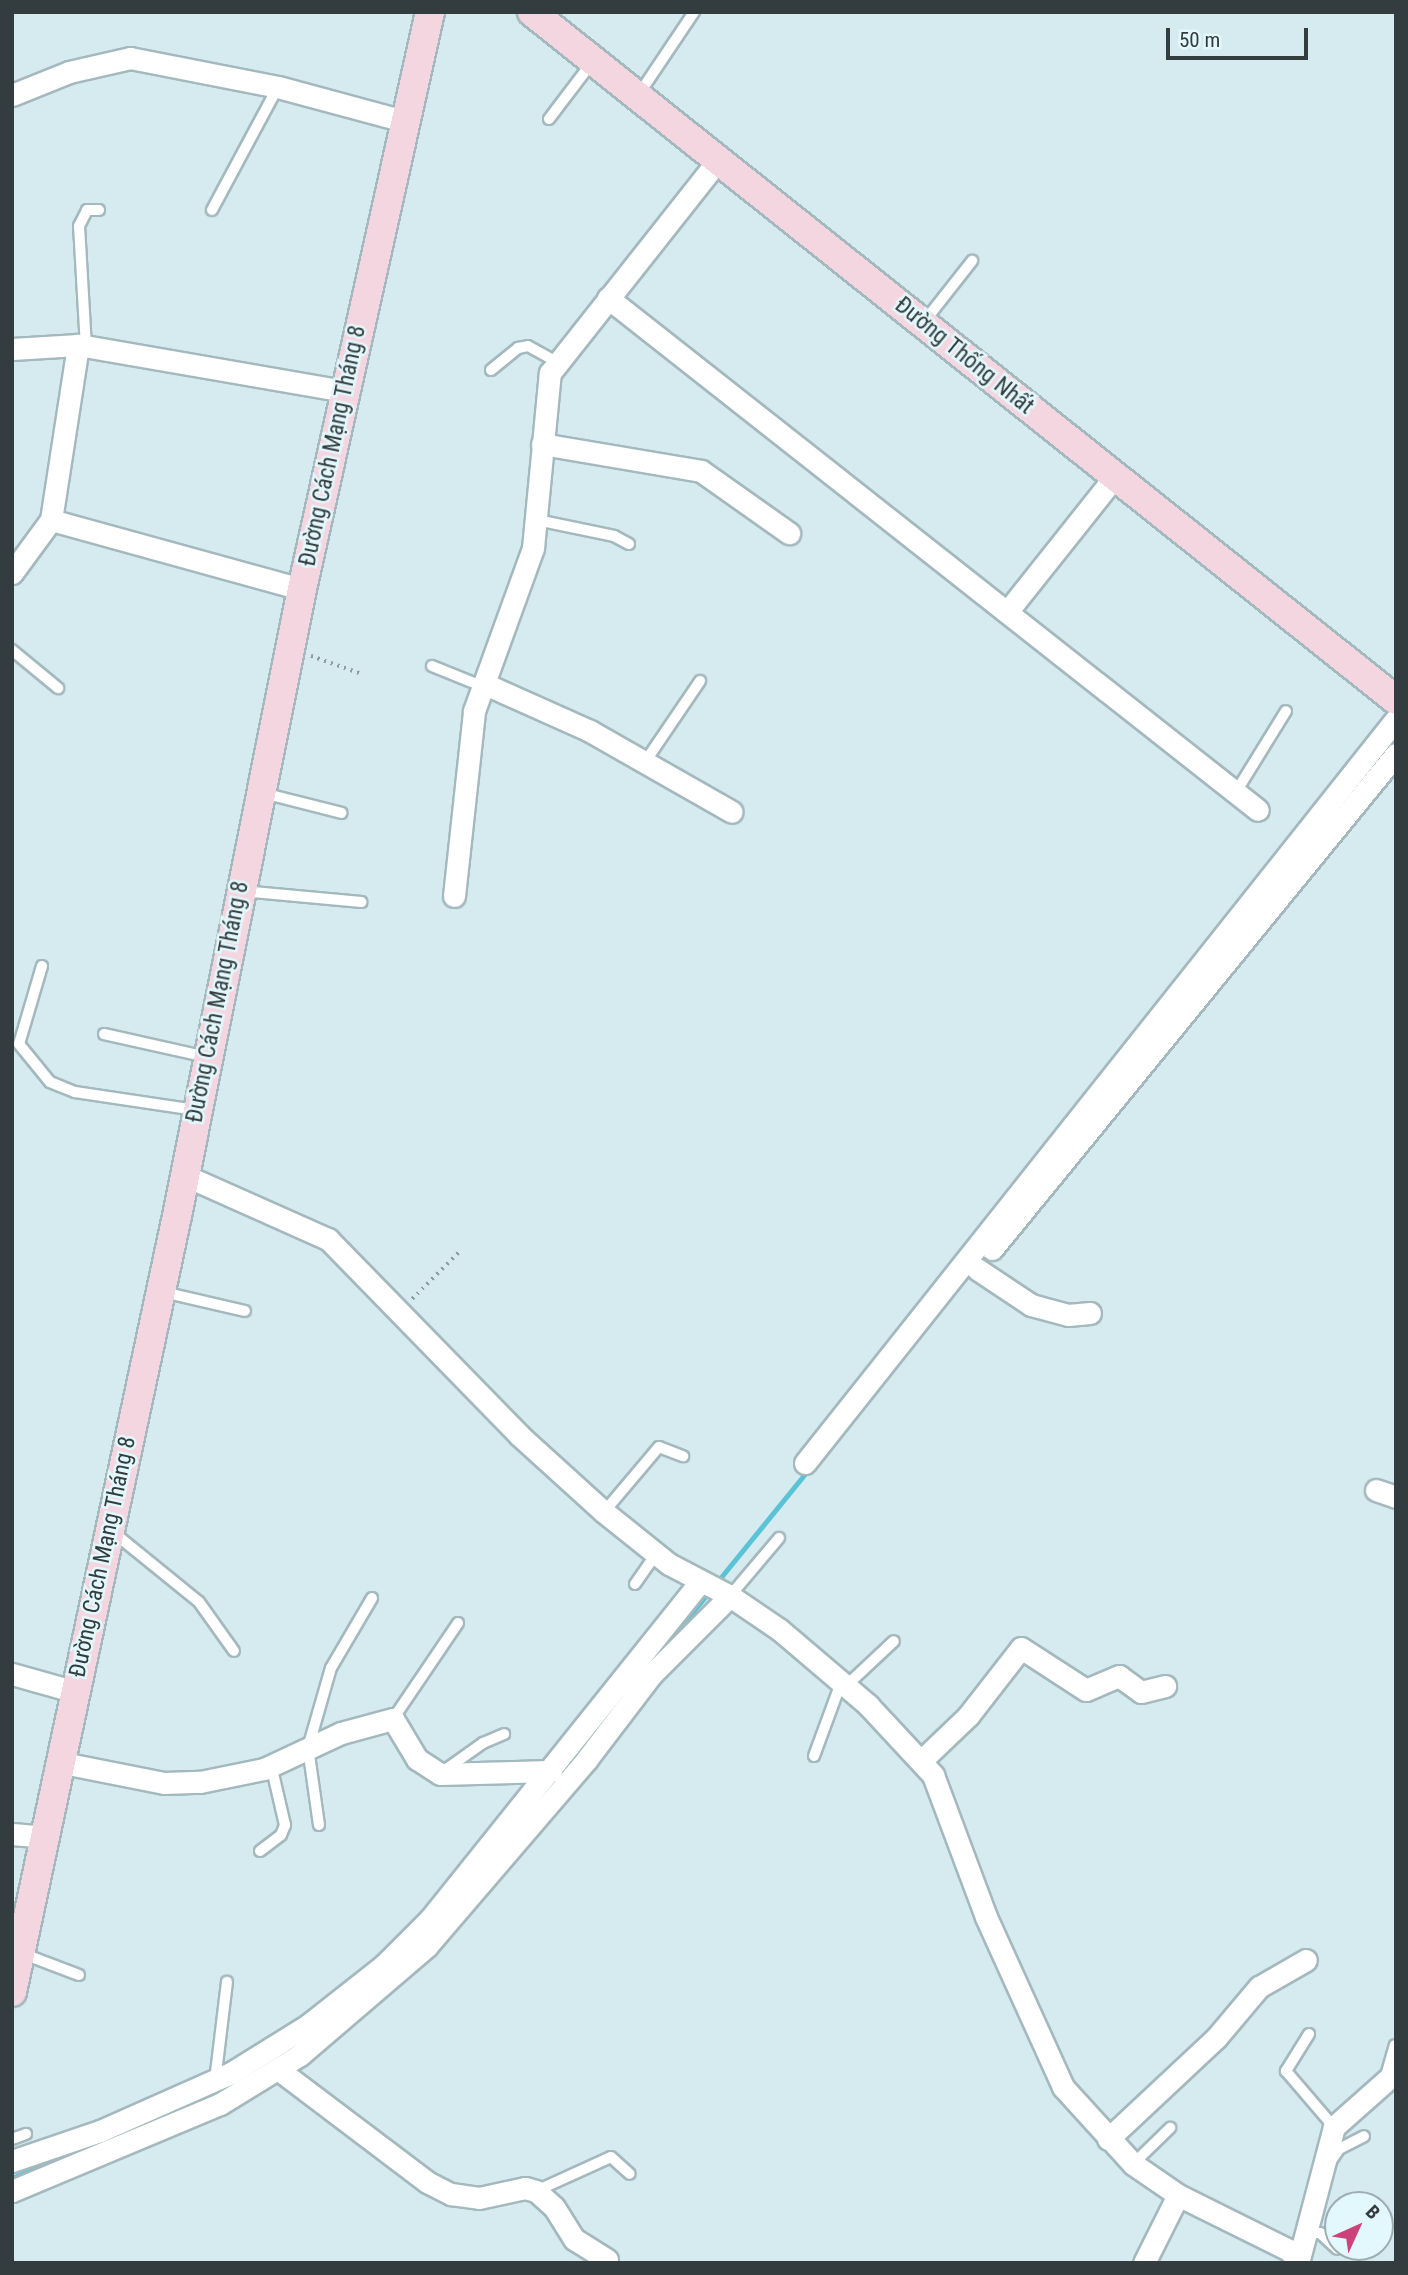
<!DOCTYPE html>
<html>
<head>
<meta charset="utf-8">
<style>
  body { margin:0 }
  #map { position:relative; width:1408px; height:2275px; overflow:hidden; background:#d6ebf0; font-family:"Roboto Condensed",sans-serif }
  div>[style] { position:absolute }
  .stream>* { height:5px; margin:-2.5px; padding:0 2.5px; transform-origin:2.5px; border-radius:2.5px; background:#5bc3d6 }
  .path>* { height:3.5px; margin-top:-1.75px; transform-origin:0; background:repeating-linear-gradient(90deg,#8c9ca0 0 2px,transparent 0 7px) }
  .roads { filter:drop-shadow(2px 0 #a4b9bd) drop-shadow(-2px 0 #a4b9bd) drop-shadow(0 2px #a4b9bd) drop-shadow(0 -2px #a4b9bd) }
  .lane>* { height:10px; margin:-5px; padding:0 5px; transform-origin:5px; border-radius:5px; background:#fff }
  .street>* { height:21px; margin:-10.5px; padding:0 10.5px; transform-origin:10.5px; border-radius:10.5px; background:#fff }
  .secondary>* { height:28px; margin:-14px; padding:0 14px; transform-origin:14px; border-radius:14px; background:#f3d6e0 }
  span { translate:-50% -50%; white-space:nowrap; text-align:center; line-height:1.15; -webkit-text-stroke:5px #e3f8fd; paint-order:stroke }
  .street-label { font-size:23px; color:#333c3e }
  .frame { position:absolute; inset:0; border:14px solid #333c3e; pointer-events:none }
  .north { position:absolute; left:1324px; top:2191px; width:70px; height:70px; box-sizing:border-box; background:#e3f8fd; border:2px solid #9dadb1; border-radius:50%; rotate:45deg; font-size:19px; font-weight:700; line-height:28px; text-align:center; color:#333c3e }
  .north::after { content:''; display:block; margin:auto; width:24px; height:32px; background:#cc437c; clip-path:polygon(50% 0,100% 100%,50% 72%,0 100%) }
  .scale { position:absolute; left:1166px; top:28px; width:142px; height:32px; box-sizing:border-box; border:4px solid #333c3e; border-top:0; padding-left:9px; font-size:21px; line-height:24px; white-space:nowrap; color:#333c3e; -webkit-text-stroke:5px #e3f8fd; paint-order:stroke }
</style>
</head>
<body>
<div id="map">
  <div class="stream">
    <i style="left:717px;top:1582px;width:144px;rotate:-50.9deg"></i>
    <i style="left:655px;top:1657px;width:85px;rotate:-50.3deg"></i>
    <i style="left:601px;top:1722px;width:22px;rotate:-51deg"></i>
    <i style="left:123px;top:2132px;width:106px;rotate:-22.2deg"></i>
    <i style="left:12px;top:2178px;width:93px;rotate:-22.7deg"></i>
  </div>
  <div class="path">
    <i style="left:311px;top:656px;width:51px;rotate:19.5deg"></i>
    <i style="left:412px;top:1299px;width:68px;rotate:-45deg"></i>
  </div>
  <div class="roads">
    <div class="lane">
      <i style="left:639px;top:94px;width:99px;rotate:-56.1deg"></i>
      <i style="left:549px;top:119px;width:73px;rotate:-52.8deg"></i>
      <i style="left:212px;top:210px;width:140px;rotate:-61.8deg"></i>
      <i style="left:924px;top:322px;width:78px;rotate:-51.8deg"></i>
      <i style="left:86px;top:347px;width:121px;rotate:-93.3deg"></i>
      <i style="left:79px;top:226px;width:18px;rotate:-63deg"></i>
      <i style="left:87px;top:210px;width:12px"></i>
      <i style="left:491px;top:370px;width:35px;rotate:-39deg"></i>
      <i style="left:518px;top:348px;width:10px;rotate:-11deg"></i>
      <i style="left:528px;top:346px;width:33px;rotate:29deg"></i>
      <i style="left:537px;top:520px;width:79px;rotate:11.7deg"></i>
      <i style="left:614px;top:536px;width:17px;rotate:28deg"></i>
      <i style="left:12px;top:650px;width:60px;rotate:39.6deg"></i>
      <i style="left:432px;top:666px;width:56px;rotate:22deg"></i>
      <i style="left:645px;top:762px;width:98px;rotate:-55.8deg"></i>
      <i style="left:1236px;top:792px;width:95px;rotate:-58.3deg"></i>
      <i style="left:263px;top:793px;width:81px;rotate:14.2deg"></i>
      <i style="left:242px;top:891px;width:120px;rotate:5.3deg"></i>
      <i style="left:42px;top:966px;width:81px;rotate:106.4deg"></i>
      <i style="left:19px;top:1044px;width:49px;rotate:50.8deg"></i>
      <i style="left:50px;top:1082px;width:27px;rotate:22deg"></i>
      <i style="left:75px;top:1092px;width:122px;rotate:8.5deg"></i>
      <i style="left:104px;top:1034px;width:106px;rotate:12.6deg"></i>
      <i style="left:163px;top:1292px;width:84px;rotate:13deg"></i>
      <i style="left:604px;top:1512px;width:85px;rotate:-49.8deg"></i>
      <i style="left:659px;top:1447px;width:26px;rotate:21deg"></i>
      <i style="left:114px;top:1533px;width:109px;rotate:39.1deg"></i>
      <i style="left:199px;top:1602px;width:60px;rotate:54.5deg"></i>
      <i style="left:635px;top:1584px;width:38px;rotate:-55deg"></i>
      <i style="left:730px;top:1596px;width:76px;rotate:-49.8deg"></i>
      <i style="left:847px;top:1685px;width:64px;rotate:-43.1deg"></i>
      <i style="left:393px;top:1719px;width:116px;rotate:-55.9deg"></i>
      <i style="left:814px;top:1756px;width:81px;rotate:-69.8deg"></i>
      <i style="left:445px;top:1770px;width:47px;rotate:-35.4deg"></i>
      <i style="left:483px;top:1743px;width:23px;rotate:-23deg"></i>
      <i style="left:319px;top:1825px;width:78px;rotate:-98.1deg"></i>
      <i style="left:308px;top:1748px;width:83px;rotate:-74deg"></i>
      <i style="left:331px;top:1668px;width:81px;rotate:-59.6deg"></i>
      <i style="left:260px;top:1851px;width:26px;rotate:-37deg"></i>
      <i style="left:281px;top:1835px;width:11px;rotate:-68deg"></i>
      <i style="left:285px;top:1825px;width:62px;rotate:-103.1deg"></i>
      <i style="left:21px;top:1953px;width:62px;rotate:20.8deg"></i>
      <i style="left:1309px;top:2034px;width:44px;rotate:121.9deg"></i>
      <i style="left:1286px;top:2071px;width:74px;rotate:49.4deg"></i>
      <i style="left:1386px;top:2076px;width:32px;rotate:-74deg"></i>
      <i style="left:215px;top:2081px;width:100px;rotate:-83.1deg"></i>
      <i style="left:12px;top:2139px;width:15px;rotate:-20deg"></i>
      <i style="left:1331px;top:2161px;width:14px;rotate:-56deg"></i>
      <i style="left:1339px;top:2149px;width:28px;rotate:-27deg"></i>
      <i style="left:1133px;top:2164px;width:52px;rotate:-44.2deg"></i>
      <i style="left:536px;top:2191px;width:82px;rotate:-24.4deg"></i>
      <i style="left:611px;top:2157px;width:25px;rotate:42deg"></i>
      <i style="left:1305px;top:2233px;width:15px"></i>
      <i style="left:1320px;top:2233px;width:23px;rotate:43deg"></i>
    </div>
    <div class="street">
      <i style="left:12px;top:95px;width:61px;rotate:-22deg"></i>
      <i style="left:69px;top:72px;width:63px;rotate:-12.9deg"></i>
      <i style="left:130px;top:58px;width:151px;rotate:11.1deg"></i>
      <i style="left:278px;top:87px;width:131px;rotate:15.1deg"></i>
      <i style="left:608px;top:298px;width:827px;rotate:38.23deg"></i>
      <i style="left:12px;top:349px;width:66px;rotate:-3.5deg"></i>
      <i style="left:78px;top:345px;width:270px;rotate:9.8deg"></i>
      <i style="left:542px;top:444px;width:161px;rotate:9.6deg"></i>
      <i style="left:701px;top:471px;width:108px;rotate:35.2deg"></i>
      <i style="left:51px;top:520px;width:260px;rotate:15.4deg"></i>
      <i style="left:12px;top:573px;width:66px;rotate:-53.7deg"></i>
      <i style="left:51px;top:520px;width:177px;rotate:-81.2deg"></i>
      <i style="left:1007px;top:612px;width:174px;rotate:-51.5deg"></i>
      <i style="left:485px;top:684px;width:115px;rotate:24.1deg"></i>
      <i style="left:590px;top:731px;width:163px;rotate:29.7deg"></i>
      <i style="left:454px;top:896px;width:186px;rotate:-83.8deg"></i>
      <i style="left:474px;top:711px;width:173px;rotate:-70.1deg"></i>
      <i style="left:533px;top:548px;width:176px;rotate:-84.5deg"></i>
      <i style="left:550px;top:373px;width:273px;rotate:-51.7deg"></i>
      <i style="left:184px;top:1175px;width:158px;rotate:24deg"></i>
      <i style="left:328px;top:1239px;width:274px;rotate:45.7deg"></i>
      <i style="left:519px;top:1435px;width:115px;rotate:42.2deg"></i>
      <i style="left:604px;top:1512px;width:83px;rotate:38.7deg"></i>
      <i style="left:669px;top:1564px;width:69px;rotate:27.7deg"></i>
      <i style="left:730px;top:1596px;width:60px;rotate:34.2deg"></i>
      <i style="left:780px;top:1630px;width:116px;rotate:40.4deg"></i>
      <i style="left:868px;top:1705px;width:96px;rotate:47.1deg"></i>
      <i style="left:933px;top:1775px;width:152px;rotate:69.5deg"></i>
      <i style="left:986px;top:1917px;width:187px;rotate:65.6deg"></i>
      <i style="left:1063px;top:2087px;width:104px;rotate:47.7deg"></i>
      <i style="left:1133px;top:2164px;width:55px;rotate:34.6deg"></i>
      <i style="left:1178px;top:2195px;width:124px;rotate:26.4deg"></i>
      <i style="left:1289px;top:2250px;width:14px;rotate:51deg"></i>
      <i style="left:992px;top:1249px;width:639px;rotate:-50.78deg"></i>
      <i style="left:977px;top:1269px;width:65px;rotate:33.7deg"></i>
      <i style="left:1031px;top:1305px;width:38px;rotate:15deg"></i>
      <i style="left:1068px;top:1315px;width:22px;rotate:-5deg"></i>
      <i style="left:805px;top:1463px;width:950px;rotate:-51.54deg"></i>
      <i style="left:1376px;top:1490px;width:21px;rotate:19deg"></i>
      <i style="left:12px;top:1674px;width:63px;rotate:15.6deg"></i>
      <i style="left:922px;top:1760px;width:64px;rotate:-43.7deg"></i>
      <i style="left:968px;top:1716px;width:86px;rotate:-52.1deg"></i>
      <i style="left:1021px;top:1648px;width:77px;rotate:32.9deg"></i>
      <i style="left:1086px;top:1690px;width:36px;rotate:-23deg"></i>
      <i style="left:1119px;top:1676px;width:27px;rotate:36deg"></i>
      <i style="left:1141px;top:1692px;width:25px;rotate:-14deg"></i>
      <i style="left:63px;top:1763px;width:103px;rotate:11.2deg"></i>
      <i style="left:164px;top:1783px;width:36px;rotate:-2deg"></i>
      <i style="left:200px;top:1782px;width:65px;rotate:-11.5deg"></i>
      <i style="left:264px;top:1769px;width:85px;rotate:-25.1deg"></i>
      <i style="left:341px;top:1733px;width:54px;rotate:-15.1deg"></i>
      <i style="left:393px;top:1719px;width:47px;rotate:59deg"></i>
      <i style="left:417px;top:1759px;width:27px;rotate:33deg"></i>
      <i style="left:440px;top:1774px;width:111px;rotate:-1.5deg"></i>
      <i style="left:12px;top:1834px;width:32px;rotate:5deg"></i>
      <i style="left:279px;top:2070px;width:186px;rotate:37.1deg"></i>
      <i style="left:427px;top:2182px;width:27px;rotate:27deg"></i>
      <i style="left:451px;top:2194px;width:28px;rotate:8deg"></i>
      <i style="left:479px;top:2198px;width:47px;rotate:-12.3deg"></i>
      <i style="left:525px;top:2188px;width:11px;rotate:15deg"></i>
      <i style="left:536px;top:2191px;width:24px;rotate:42deg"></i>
      <i style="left:554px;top:2207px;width:38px;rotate:58deg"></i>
      <i style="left:574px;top:2239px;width:39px;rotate:32deg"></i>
      <i style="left:1108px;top:2139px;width:148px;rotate:-43.1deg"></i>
      <i style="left:1216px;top:2038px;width:67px;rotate:-49.9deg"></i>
      <i style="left:1259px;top:1987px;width:54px;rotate:-29.9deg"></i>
      <i style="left:12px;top:2161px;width:93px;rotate:-18.8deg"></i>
      <i style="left:100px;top:2131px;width:143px;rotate:-23.9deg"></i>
      <i style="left:231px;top:2073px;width:91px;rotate:-31.9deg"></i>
      <i style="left:308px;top:2025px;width:97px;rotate:-38.3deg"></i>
      <i style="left:384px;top:1965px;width:65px;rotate:-45deg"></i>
      <i style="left:430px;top:1919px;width:432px;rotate:-51.3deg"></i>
      <i style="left:12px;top:2191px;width:225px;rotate:-22.7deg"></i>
      <i style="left:220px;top:2104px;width:94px;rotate:-31.5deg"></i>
      <i style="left:300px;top:2055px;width:167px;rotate:-40.6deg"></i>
      <i style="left:427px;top:1946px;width:246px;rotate:-49.4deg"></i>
      <i style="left:587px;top:1759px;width:106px;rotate:-52.7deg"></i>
      <i style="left:651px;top:1675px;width:112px;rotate:-45deg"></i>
      <i style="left:1144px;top:2263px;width:76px;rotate:-63.4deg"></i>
      <i style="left:1298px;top:2263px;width:141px;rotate:-75.2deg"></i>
      <i style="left:1334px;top:2127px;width:83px;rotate:-41.6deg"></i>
    </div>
    <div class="secondary">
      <i style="left:532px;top:12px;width:1104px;rotate:38.53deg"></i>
      <i style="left:12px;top:1992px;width:798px;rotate:-78deg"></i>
      <i style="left:178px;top:1211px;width:634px;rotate:-78.73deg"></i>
      <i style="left:302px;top:589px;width:591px;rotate:-77.49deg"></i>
    </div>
  </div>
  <div class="street-label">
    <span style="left:964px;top:356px;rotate:39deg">Đường Thống Nhất</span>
    <span style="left:333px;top:446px;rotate:-78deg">Đường Cách Mạng Tháng 8</span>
    <span style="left:218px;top:1002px;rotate:-79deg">Đường Cách Mạng Tháng 8</span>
    <span style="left:103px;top:1557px;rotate:-78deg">Đường Cách Mạng Tháng 8</span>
  </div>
  <div class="frame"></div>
  <div class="north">B</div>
  <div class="scale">50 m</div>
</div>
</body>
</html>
